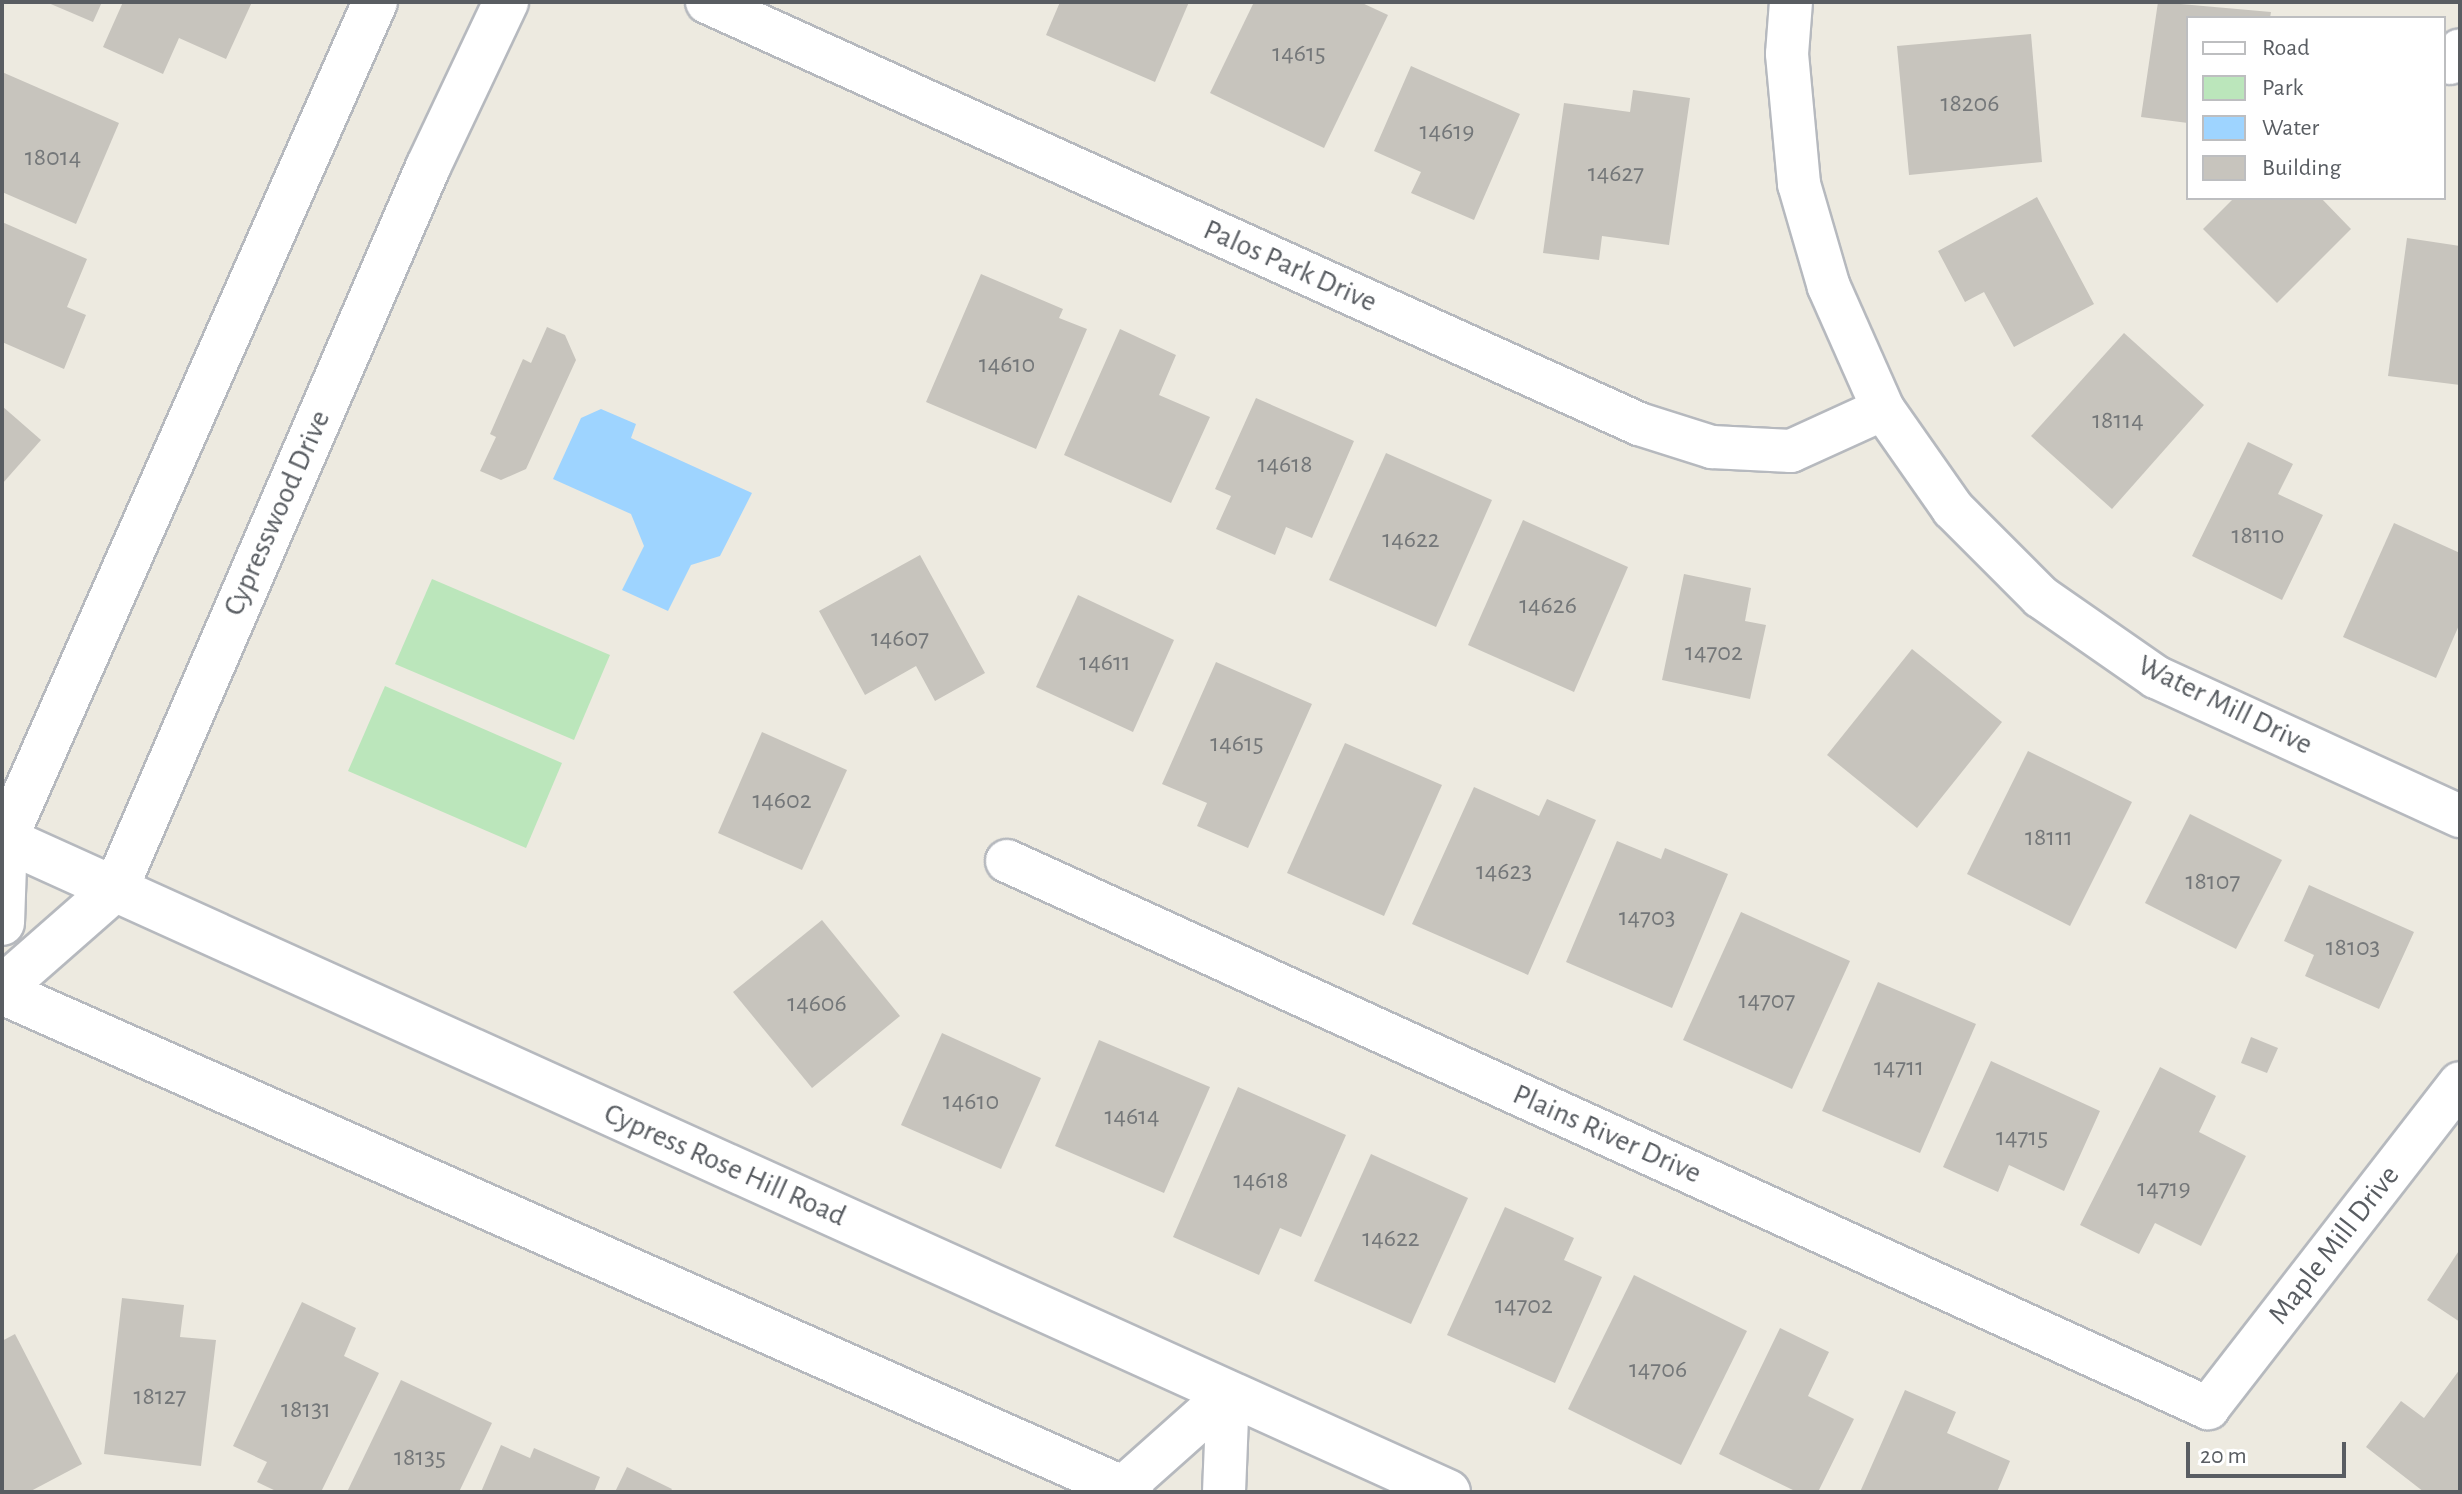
<!DOCTYPE html>
<html>
<head>
<meta charset="utf-8">
<style>
  body { margin:0 }
  #map { position:relative; width:2462px; height:1494px; overflow:hidden; background:#edeae0; font-family:"Alegreya Sans",sans-serif }
  div>[style] { position:absolute }
  .green>* { inset:0; background:#bbe6bb }
  .water>* { inset:0; background:#9ed4ff }
  .building>* { inset:0; background:#c7c4bd }
  .roads { filter:drop-shadow(2px 0 #b6b9be) drop-shadow(-2px 0 #b6b9be) drop-shadow(0 2px #b6b9be) drop-shadow(0 -2px #b6b9be) }
  .street>* { height:42px; margin:-21px; padding:0 21px; transform-origin:21px; border-radius:21px; background:#fff }
  .secondary>* { height:44px; margin:-22px; padding:0 22px; transform-origin:22px; border-radius:22px; background:#fff }
  span { translate:-50% -50%; white-space:nowrap; text-align:center; line-height:1.15; -webkit-text-stroke:6px #fff; paint-order:stroke }
  .number-label { font-size:26px; color:#747779 }
  .number-label span { -webkit-text-stroke-width:0 }
  .street-label { font-size:30px; color:#595d62 }
  .frame { position:absolute; inset:0; border:4px solid #595d62; pointer-events:none }
  .legend { position:absolute; left:2186px; top:16px; width:260px; height:184px; box-sizing:border-box; background:#fff; border:2px solid #bdbec0; margin:0; padding:10px 14px; list-style:none; font-size:24px; color:#595d62 }
  .legend li { display:flex; align-items:center; gap:16px; height:40px }
  .legend b { width:40px; border:2px solid #bdbec0 }
  .scale { position:absolute; left:2186px; top:1442px; width:160px; height:36px; box-sizing:border-box; border:4px solid #595d62; border-top:0; padding-left:10px; font-size:24px; line-height:28px; white-space:nowrap; color:#595d62; -webkit-text-stroke:6px #fff; paint-order:stroke }
</style>
</head>
<body>
<div id="map">
  <div class="green">
    <i style="clip-path:polygon(432px 579px,610px 655px,574px 740px,395px 664px)"></i>
    <i style="clip-path:polygon(385px 686px,562px 763px,526px 848px,348px 771px)"></i>
  </div>
  <div class="water">
    <i style="clip-path:polygon(601px 409px,636px 424px,631px 438px,752px 493px,720px 556px,691px 565px,668px 611px,622px 590px,644px 546px,631px 514px,553px 479px,581px 418px)"></i>
  </div>
  <div class="building">
    <i style="clip-path:polygon(46px 2px,102px 2px,93px 22px)"></i>
    <i style="clip-path:polygon(123px 2px,252px 2px,226px 59px,179px 38px,163px 74px,103px 47px)"></i>
    <i style="clip-path:polygon(1060px 2px,1189px 2px,1155px 82px,1046px 35px)"></i>
    <i style="clip-path:polygon(1254px 2px,1360px 2px,1388px 15px,1324px 148px,1210px 93px)"></i>
    <i style="clip-path:polygon(2158px 2px,2271px 12px,2270px 18px,2188px 18px,2188px 123px,2141px 117px)"></i>
    <i style="clip-path:polygon(2031px 34px,2042px 162px,1909px 175px,1897px 46px)"></i>
    <i style="clip-path:polygon(1411px 66px,1520px 114px,1474px 220px,1411px 193px,1421px 172px,1374px 151px)"></i>
    <i style="clip-path:polygon(2px 72px,119px 123px,76px 224px,2px 192px)"></i>
    <i style="clip-path:polygon(1633px 90px,1690px 98px,1669px 245px,1602px 236px,1599px 260px,1543px 253px,1564px 103px,1630px 112px)"></i>
    <i style="clip-path:polygon(2037px 197px,2094px 304px,2014px 347px,1984px 292px,1965px 302px,1938px 251px)"></i>
    <i style="clip-path:polygon(2234px 198px,2321px 198px,2351px 229px,2277px 303px,2203px 229px)"></i>
    <i style="clip-path:polygon(2px 222px,87px 259px,67px 307px,86px 315px,64px 369px,2px 342px)"></i>
    <i style="clip-path:polygon(2407px 238px,2460px 246px,2460px 385px,2388px 376px)"></i>
    <i style="clip-path:polygon(981px 274px,1063px 309px,1059px 318px,1087px 329px,1036px 449px,926px 402px)"></i>
    <i style="clip-path:polygon(547px 327px,565px 335px,576px 360px,526px 469px,501px 480px,480px 471px,496px 437px,490px 434px,523px 359px,531px 363px)"></i>
    <i style="clip-path:polygon(1120px 329px,1176px 355px,1159px 395px,1210px 417px,1171px 503px,1064px 455px)"></i>
    <i style="clip-path:polygon(2124px 333px,2204px 405px,2112px 509px,2031px 436px)"></i>
    <i style="clip-path:polygon(1256px 398px,1354px 441px,1312px 538px,1286px 527px,1275px 555px,1216px 529px,1231px 496px,1215px 489px)"></i>
    <i style="clip-path:polygon(2px 406px,41px 440px,2px 484px)"></i>
    <i style="clip-path:polygon(2248px 442px,2293px 464px,2278px 494px,2323px 515px,2282px 600px,2192px 556px)"></i>
    <i style="clip-path:polygon(1386px 453px,1492px 500px,1436px 627px,1329px 580px)"></i>
    <i style="clip-path:polygon(1523px 520px,1628px 567px,1574px 692px,1468px 645px)"></i>
    <i style="clip-path:polygon(2394px 523px,2460px 553px,2460px 623px,2436px 678px,2343px 637px)"></i>
    <i style="clip-path:polygon(920px 555px,985px 673px,935px 701px,916px 666px,865px 695px,819px 611px)"></i>
    <i style="clip-path:polygon(1684px 574px,1751px 588px,1745px 621px,1766px 625px,1750px 699px,1662px 680px)"></i>
    <i style="clip-path:polygon(1078px 595px,1174px 640px,1133px 732px,1036px 687px)"></i>
    <i style="clip-path:polygon(1912px 649px,2002px 722px,1917px 828px,1827px 755px)"></i>
    <i style="clip-path:polygon(1216px 662px,1312px 704px,1248px 848px,1197px 826px,1207px 803px,1162px 784px)"></i>
    <i style="clip-path:polygon(762px 732px,847px 770px,802px 870px,718px 833px)"></i>
    <i style="clip-path:polygon(1345px 743px,1442px 785px,1384px 916px,1287px 873px)"></i>
    <i style="clip-path:polygon(2028px 751px,2132px 802px,2070px 926px,1967px 874px)"></i>
    <i style="clip-path:polygon(1474px 787px,1539px 816px,1547px 799px,1596px 820px,1528px 975px,1412px 924px)"></i>
    <i style="clip-path:polygon(2190px 814px,2282px 860px,2236px 949px,2145px 903px)"></i>
    <i style="clip-path:polygon(1617px 841px,1661px 859px,1665px 848px,1728px 874px,1672px 1008px,1566px 962px)"></i>
    <i style="clip-path:polygon(2309px 885px,2414px 932px,2379px 1009px,2305px 976px,2314px 955px,2284px 941px)"></i>
    <i style="clip-path:polygon(1741px 912px,1850px 961px,1792px 1089px,1683px 1040px)"></i>
    <i style="clip-path:polygon(822px 920px,900px 1016px,812px 1088px,733px 992px)"></i>
    <i style="clip-path:polygon(1878px 982px,1976px 1024px,1920px 1153px,1822px 1111px)"></i>
    <i style="clip-path:polygon(942px 1033px,1041px 1078px,1001px 1169px,901px 1125px)"></i>
    <i style="clip-path:polygon(2251px 1037px,2278px 1048px,2267px 1073px,2241px 1063px)"></i>
    <i style="clip-path:polygon(1099px 1040px,1210px 1087px,1164px 1193px,1055px 1146px)"></i>
    <i style="clip-path:polygon(1991px 1061px,2100px 1111px,2064px 1191px,2009px 1165px,1998px 1192px,1943px 1167px)"></i>
    <i style="clip-path:polygon(2160px 1067px,2216px 1096px,2199px 1132px,2246px 1156px,2201px 1246px,2155px 1223px,2139px 1254px,2080px 1225px)"></i>
    <i style="clip-path:polygon(1238px 1087px,1346px 1135px,1301px 1237px,1280px 1228px,1259px 1275px,1173px 1237px)"></i>
    <i style="clip-path:polygon(1371px 1154px,1468px 1198px,1411px 1324px,1314px 1281px)"></i>
    <i style="clip-path:polygon(1505px 1207px,1574px 1238px,1564px 1260px,1602px 1277px,1555px 1383px,1447px 1335px)"></i>
    <i style="clip-path:polygon(2460px 1249px,2460px 1322px,2427px 1300px)"></i>
    <i style="clip-path:polygon(1634px 1275px,1747px 1331px,1681px 1465px,1568px 1409px)"></i>
    <i style="clip-path:polygon(122px 1298px,184px 1305px,180px 1337px,216px 1340px,201px 1466px,104px 1454px)"></i>
    <i style="clip-path:polygon(302px 1302px,356px 1328px,344px 1356px,379px 1373px,321px 1492px,278px 1492px,257px 1482px,267px 1462px,233px 1446px)"></i>
    <i style="clip-path:polygon(1780px 1328px,1829px 1352px,1808px 1396px,1854px 1419px,1818px 1492px,1797px 1492px,1719px 1454px)"></i>
    <i style="clip-path:polygon(15px 1334px,82px 1464px,29px 1492px,2px 1492px,2px 1341px)"></i>
    <i style="clip-path:polygon(2460px 1369px,2460px 1492px,2424px 1492px,2366px 1447px,2401px 1401px,2424px 1418px)"></i>
    <i style="clip-path:polygon(401px 1380px,492px 1423px,459px 1492px,347px 1492px)"></i>
    <i style="clip-path:polygon(1905px 1390px,1956px 1412px,1947px 1433px,2010px 1461px,1997px 1492px,1860px 1492px)"></i>
    <i style="clip-path:polygon(501px 1445px,530px 1458px,534px 1448px,600px 1477px,594px 1492px,481px 1492px)"></i>
    <i style="clip-path:polygon(627px 1467px,672px 1489px,670px 1492px,615px 1492px)"></i>
  </div>
  <div class="roads">
    <div class="street">
      <i style="left:707px;top:2px;width:1023px;rotate:24.36deg"></i>
      <i style="left:1639px;top:424px;width:77px;rotate:17.5deg"></i>
      <i style="left:1712px;top:447px;width:79px;rotate:2.9deg"></i>
      <i style="left:1791px;top:451px;width:101px;rotate:-24.5deg"></i>
      <i style="left:1791px;top:2px;width:52px;rotate:94.4deg"></i>
      <i style="left:1787px;top:54px;width:131px;rotate:84.7deg"></i>
      <i style="left:1799px;top:184px;width:107px;rotate:73.8deg"></i>
      <i style="left:1829px;top:287px;width:133px;rotate:66.1deg"></i>
      <i style="left:1883px;top:409px;width:122px;rotate:55deg"></i>
      <i style="left:1953px;top:509px;width:124px;rotate:45deg"></i>
      <i style="left:2041px;top:597px;width:140px;rotate:34.8deg"></i>
      <i style="left:2156px;top:677px;width:334px;rotate:24.6deg"></i>
      <i style="left:2450px;top:63px;width:16px;rotate:-52deg"></i>
      <i style="left:1007px;top:861px;width:1320px;rotate:24.49deg"></i>
      <i style="left:2208px;top:1408px;width:411px;rotate:-52.2deg"></i>
      <i style="left:1118px;top:1492px;width:147px;rotate:-41.7deg"></i>
      <i style="left:1224px;top:1492px;width:98px;rotate:-87.7deg"></i>
    </div>
    <div class="secondary">
      <i style="left:2px;top:838px;width:1587px;rotate:24.34deg"></i>
      <i style="left:2px;top:923px;width:84px;rotate:-88deg"></i>
      <i style="left:5px;top:839px;width:915px;rotate:-66.15deg"></i>
      <i style="left:2px;top:988px;width:152px;rotate:-41.3deg"></i>
      <i style="left:116px;top:888px;width:786px;rotate:-66.6deg"></i>
      <i style="left:428px;top:167px;width:183px;rotate:-64.7deg"></i>
      <i style="left:2px;top:992px;width:1235px;rotate:23.89deg"></i>
    </div>
  </div>
  <div class="number-label">
    <span style="left:1299px;top:54px">14615</span>
    <span style="left:1970px;top:104px">18206</span>
    <span style="left:1447px;top:132px">14619</span>
    <span style="left:53px;top:158px">18014</span>
    <span style="left:1616px;top:174px">14627</span>
    <span style="left:1007px;top:365px">14610</span>
    <span style="left:2118px;top:421px">18114</span>
    <span style="left:1285px;top:465px">14618</span>
    <span style="left:2258px;top:536px">18110</span>
    <span style="left:1411px;top:540px">14622</span>
    <span style="left:1548px;top:606px">14626</span>
    <span style="left:900px;top:639px">14607</span>
    <span style="left:1714px;top:653px">14702</span>
    <span style="left:1105px;top:663px">14611</span>
    <span style="left:1237px;top:744px">14615</span>
    <span style="left:782px;top:801px">14602</span>
    <span style="left:2049px;top:838px">18111</span>
    <span style="left:1504px;top:872px">14623</span>
    <span style="left:2213px;top:882px">18107</span>
    <span style="left:1647px;top:918px">14703</span>
    <span style="left:2353px;top:948px">18103</span>
    <span style="left:1767px;top:1001px">14707</span>
    <span style="left:817px;top:1004px">14606</span>
    <span style="left:1899px;top:1068px">14711</span>
    <span style="left:971px;top:1102px">14610</span>
    <span style="left:1132px;top:1117px">14614</span>
    <span style="left:2022px;top:1138px">14715</span>
    <span style="left:1261px;top:1181px">14618</span>
    <span style="left:2164px;top:1189px">14719</span>
    <span style="left:1391px;top:1239px">14622</span>
    <span style="left:1524px;top:1306px">14702</span>
    <span style="left:1658px;top:1370px">14706</span>
    <span style="left:160px;top:1397px">18127</span>
    <span style="left:306px;top:1410px">18131</span>
    <span style="left:420px;top:1458px">18135</span>
  </div>
  <div class="street-label">
    <span style="left:1290px;top:266px;rotate:24deg">Palos Park Drive</span>
    <span style="left:277px;top:513px;rotate:-66deg">Cypresswood Drive</span>
    <span style="left:2225px;top:705px;rotate:26deg">Water Mill Drive</span>
    <span style="left:1607px;top:1134px;rotate:24deg">Plains River Drive</span>
    <span style="left:725px;top:1165px;rotate:24deg">Cypress Rose Hill Road</span>
    <span style="left:2334px;top:1245px;rotate:-52deg">Maple Mill Drive</span>
  </div>
  <div class="frame"></div>
  <ul class="legend">
  <li><b style="height:10px;background:#fff"></b>Road</li>
  <li><b style="height:22px;background:#bbe6bb"></b>Park</li>
  <li><b style="height:22px;background:#9ed4ff"></b>Water</li>
  <li><b style="height:22px;background:#c7c4bd"></b>Building</li>
  </ul>
  <div class="scale">20 m</div>
</div>
</body>
</html>
